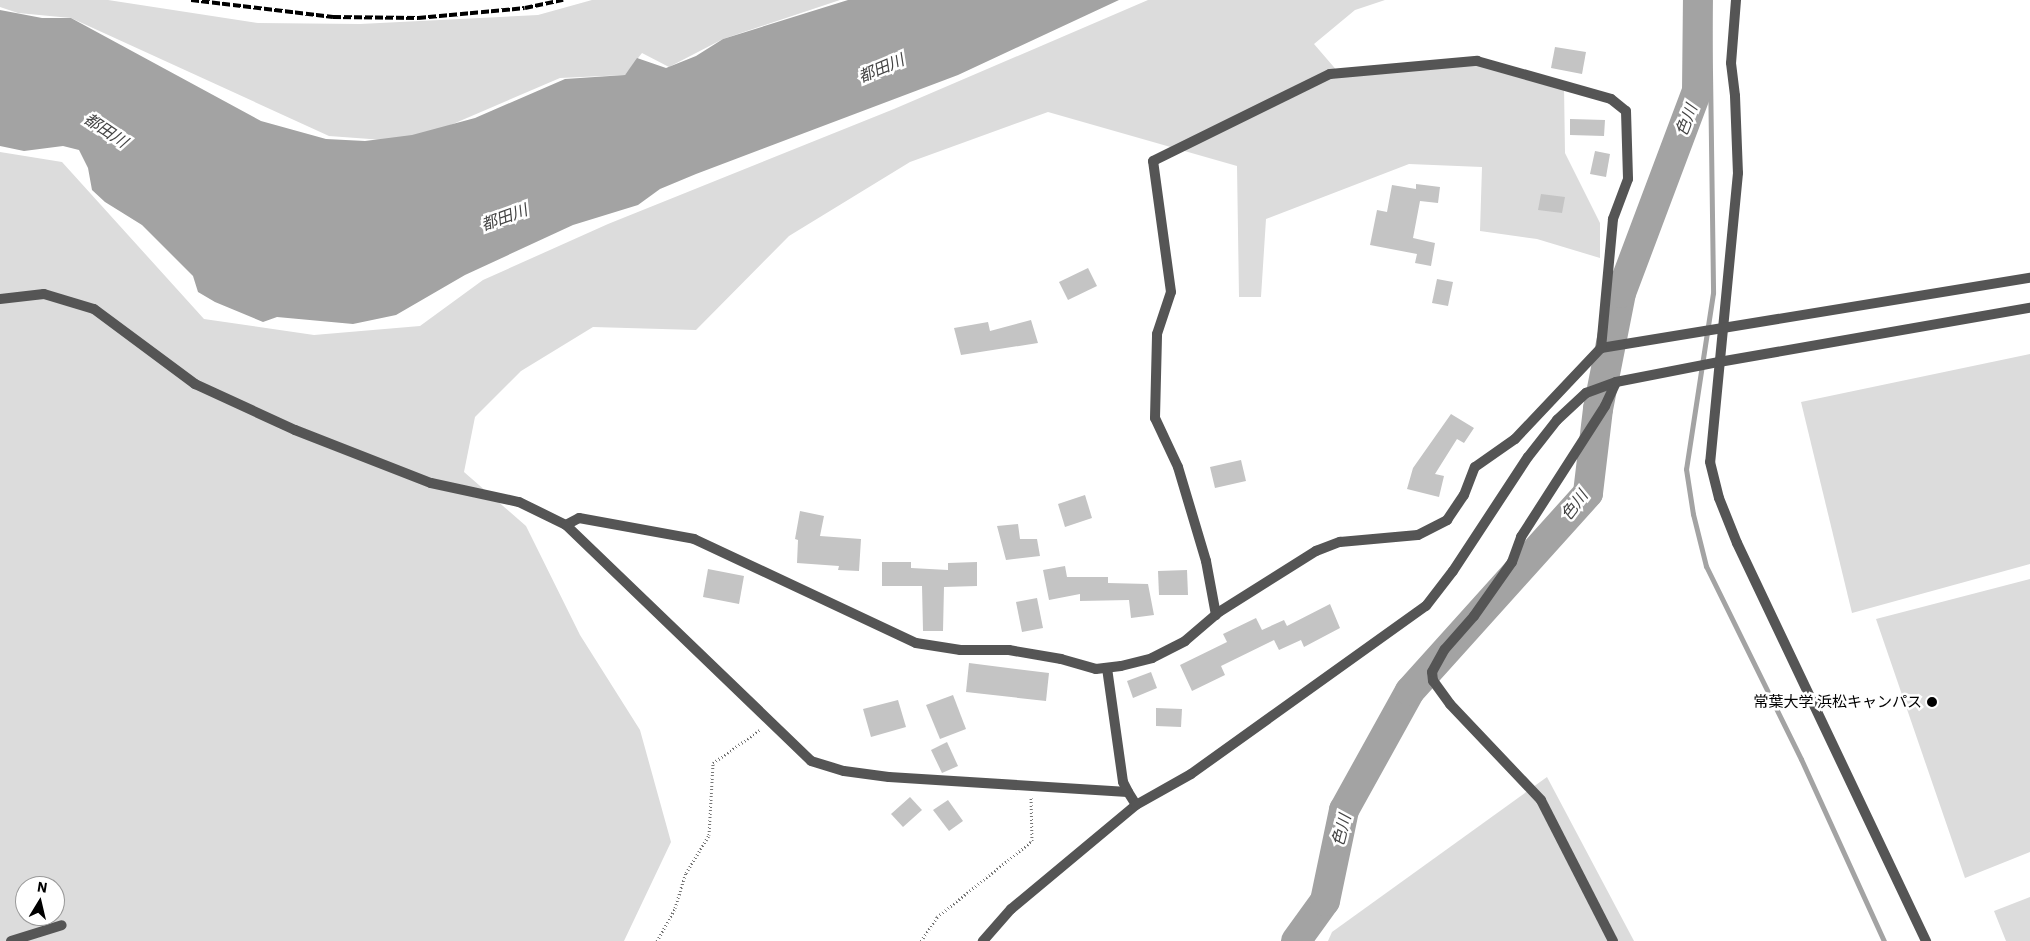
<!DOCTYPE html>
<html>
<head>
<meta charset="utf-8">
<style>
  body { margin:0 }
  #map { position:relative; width:2030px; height:941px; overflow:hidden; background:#fff; font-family:"IBM Plex Sans","Noto Sans JP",sans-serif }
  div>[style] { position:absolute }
  .green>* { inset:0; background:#dcdcdc }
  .water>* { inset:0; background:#a3a3a3 }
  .stream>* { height:5px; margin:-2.5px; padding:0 2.5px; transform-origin:2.5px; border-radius:2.5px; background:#a3a3a3 }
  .river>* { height:30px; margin:-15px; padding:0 15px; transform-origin:15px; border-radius:15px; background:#a3a3a3 }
  .building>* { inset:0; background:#c4c4c4 }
  .path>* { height:3px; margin-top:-1.5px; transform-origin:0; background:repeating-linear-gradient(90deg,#777 0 1px,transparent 0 3.5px) }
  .minor>* { height:10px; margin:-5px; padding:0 5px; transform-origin:5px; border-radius:5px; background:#555 }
  .tertiary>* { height:10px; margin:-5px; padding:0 5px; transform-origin:5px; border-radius:5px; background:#555 }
  .rail>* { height:4px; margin-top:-2px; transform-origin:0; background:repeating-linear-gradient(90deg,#000 0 8px,transparent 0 10.5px) }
  .dots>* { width:14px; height:14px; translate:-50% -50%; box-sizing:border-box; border:2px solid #fff; border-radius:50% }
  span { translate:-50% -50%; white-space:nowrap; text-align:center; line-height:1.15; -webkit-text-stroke:5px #fff; paint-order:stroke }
  .poi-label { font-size:15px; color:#000 }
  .right { translate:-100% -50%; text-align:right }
  .water-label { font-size:16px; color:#444; font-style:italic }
  .north { position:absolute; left:15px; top:876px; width:50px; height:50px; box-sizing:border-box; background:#fff; border:1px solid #999; border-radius:50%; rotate:9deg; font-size:14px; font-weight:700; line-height:20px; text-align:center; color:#000 }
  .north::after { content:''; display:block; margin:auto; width:18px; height:22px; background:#000; clip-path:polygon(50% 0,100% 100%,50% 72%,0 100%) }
</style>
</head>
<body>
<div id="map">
  <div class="green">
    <i style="clip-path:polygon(0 0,108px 0,258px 23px,360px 24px,538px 15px,592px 0,840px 0,723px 39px,669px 67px,642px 53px,625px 75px,560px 78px,411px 142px,329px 136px,71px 18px,18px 13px,0 7px)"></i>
    <i style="clip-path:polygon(evenodd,1148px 0,1385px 0,1355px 10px,1314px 44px,1339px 73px,1484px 63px,1564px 86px,1565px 153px,1600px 223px,1600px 258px,1537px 239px,1480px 231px,1482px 167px,1409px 164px,1266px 219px,1261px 297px,1239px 297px,1237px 166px,1048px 112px,910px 162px,789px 236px,696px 330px,593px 327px,521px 371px,475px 417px,464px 472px,526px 526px,580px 635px,640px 730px,671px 842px,624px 941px,0 941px,0 152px,62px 162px,204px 319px,314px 335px,420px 326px,483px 280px,608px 224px,894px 109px,1148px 0,25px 886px,55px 886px,55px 916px,25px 916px,25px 886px)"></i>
    <i style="clip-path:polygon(2030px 354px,2030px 564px,1852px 613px,1801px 402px)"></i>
    <i style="clip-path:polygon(2030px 579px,2030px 852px,1965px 878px,1876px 619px)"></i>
    <i style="clip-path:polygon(1547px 777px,1634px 941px,1328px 941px,1332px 932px)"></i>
    <i style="clip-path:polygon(2030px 897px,2030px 941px,2006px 941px,1994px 911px)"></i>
  </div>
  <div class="water">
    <i style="clip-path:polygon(848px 0,1119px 0,958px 75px,696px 174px,660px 189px,638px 205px,573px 225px,465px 275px,396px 315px,353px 324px,277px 317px,263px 322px,215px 302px,198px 292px,193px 276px,142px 225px,105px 202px,92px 190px,88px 168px,79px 150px,63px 146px,24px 151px,0 146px,0 10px,42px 18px,71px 18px,261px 121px,326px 139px,365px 141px,412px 135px,475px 118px,565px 79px,625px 75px,637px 58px,666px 68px,696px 56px,723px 39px)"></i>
  </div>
  <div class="stream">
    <i style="left:1709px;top:0;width:293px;rotate:89.2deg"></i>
    <i style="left:1713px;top:293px;width:178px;rotate:98.7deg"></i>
    <i style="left:1686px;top:469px;width:46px;rotate:81.2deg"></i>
    <i style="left:1693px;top:514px;width:54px;rotate:76deg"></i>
    <i style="left:1706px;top:566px;width:215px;rotate:63.8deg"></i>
    <i style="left:1801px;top:759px;width:200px;rotate:65.5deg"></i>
  </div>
  <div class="river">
    <i style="left:1296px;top:941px;width:49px;rotate:-54.1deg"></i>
    <i style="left:1325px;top:901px;width:93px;rotate:-78.2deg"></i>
    <i style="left:1344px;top:810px;width:136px;rotate:-61deg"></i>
    <i style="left:1410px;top:691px;width:266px;rotate:-48deg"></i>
    <i style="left:1588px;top:493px;width:85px;rotate:-83.2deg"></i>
    <i style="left:1598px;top:409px;width:118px;rotate:-78.8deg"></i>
    <i style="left:1621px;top:293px;width:216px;rotate:-69.4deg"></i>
    <i style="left:1697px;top:91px;width:91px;rotate:-89.4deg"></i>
  </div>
  <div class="building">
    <i style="clip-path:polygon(1555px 47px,1586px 52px,1582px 74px,1551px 68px)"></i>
    <i style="clip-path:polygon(1570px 119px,1605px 120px,1604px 136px,1570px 135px)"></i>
    <i style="clip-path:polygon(1595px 151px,1610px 154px,1606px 177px,1590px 174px)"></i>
    <i style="clip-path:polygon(1416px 184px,1440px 187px,1438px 203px,1420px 201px,1413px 238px,1435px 243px,1431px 266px,1415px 263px,1417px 254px,1370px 245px,1377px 210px,1387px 212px,1392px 185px,1416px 189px)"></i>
    <i style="clip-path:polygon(1541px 194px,1565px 197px,1562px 213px,1538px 210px)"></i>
    <i style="clip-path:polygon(1088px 268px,1097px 286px,1068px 300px,1059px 282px)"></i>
    <i style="clip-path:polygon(1437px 279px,1453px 282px,1448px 306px,1432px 303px)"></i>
    <i style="clip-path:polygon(1031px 320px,1038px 343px,961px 355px,954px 328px,988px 322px,990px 331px)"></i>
    <i style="clip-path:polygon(1451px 414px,1474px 428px,1464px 443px,1457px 439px,1435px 474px,1444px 476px,1439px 497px,1407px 489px,1413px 468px)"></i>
    <i style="clip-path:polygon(1241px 460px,1246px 481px,1215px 488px,1210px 467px)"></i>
    <i style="clip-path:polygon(1085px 495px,1092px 518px,1065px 527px,1058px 504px)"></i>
    <i style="clip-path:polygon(800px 511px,824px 516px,820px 536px,861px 539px,859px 571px,838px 570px,839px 566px,797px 563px,798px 540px,795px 539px)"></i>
    <i style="clip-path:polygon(1018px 524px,1020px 539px,1037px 539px,1040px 556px,1006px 560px,997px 526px)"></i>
    <i style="clip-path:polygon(882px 562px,911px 562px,911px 568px,948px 570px,948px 563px,977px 562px,977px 586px,944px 587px,943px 631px,923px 631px,922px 586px,882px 586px)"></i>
    <i style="clip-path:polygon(1065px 566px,1067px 577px,1108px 577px,1108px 583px,1148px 584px,1154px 615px,1131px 618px,1129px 600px,1080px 601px,1080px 594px,1049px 600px,1043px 570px)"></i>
    <i style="clip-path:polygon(708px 569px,744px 576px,739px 604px,703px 597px)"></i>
    <i style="clip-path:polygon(1187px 570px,1188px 595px,1159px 595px,1158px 571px)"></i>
    <i style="clip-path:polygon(1037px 598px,1043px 628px,1022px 632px,1016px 602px)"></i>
    <i style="clip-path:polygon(1330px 604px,1340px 628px,1304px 647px,1301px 640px,1279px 650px,1274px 640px,1221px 666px,1225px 675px,1192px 691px,1180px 665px,1227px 642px,1223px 634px,1256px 618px,1262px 630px,1284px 620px,1287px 626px)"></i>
    <i style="clip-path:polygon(969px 663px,1049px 673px,1046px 701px,966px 692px)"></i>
    <i style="clip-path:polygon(1151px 672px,1157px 688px,1133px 698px,1127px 681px)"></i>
    <i style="clip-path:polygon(953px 695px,966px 729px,940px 739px,926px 705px)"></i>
    <i style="clip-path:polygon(898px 700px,906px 727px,871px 737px,863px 709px)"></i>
    <i style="clip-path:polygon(1156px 708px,1182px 709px,1181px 727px,1156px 726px)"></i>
    <i style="clip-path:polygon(947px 742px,958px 766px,942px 773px,931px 750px)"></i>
    <i style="clip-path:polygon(910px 797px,922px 810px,903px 827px,891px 814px)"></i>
    <i style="clip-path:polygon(948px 800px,963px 821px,949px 831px,933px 810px)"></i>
  </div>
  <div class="path">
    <i style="left:657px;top:941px;width:38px;rotate:-61deg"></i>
    <i style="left:675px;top:908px;width:37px;rotate:-73deg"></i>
    <i style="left:686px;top:873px;width:44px;rotate:-58.8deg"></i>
    <i style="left:709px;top:835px;width:72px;rotate:-86.8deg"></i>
    <i style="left:713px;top:763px;width:59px;rotate:-35.3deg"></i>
    <i style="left:921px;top:941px;width:29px;rotate:-56deg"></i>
    <i style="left:937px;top:917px;width:122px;rotate:-38.7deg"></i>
    <i style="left:1032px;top:841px;width:44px;rotate:-91.3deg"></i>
  </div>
  <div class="minor">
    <i style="left:1736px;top:0;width:63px;rotate:94.5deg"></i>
    <i style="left:1731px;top:63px;width:33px;rotate:83deg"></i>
    <i style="left:1735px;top:96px;width:77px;rotate:87.8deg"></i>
    <i style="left:1738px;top:173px;width:290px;rotate:95.5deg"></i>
    <i style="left:1710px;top:462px;width:37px;rotate:76deg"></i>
    <i style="left:1719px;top:498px;width:48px;rotate:68.2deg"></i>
    <i style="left:1737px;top:543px;width:441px;rotate:64.6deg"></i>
    <i style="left:0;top:299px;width:44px;rotate:-6.5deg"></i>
    <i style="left:44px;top:294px;width:52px;rotate:16.7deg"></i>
    <i style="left:94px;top:309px;width:126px;rotate:36.6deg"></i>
    <i style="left:195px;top:384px;width:110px;rotate:24.7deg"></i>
    <i style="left:295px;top:430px;width:146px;rotate:21.3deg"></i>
    <i style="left:431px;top:483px;width:90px;rotate:12.2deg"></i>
    <i style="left:519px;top:502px;width:52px;rotate:26.1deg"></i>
    <i style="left:566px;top:525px;width:340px;rotate:43.9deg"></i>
    <i style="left:811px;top:761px;width:34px;rotate:17deg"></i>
    <i style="left:844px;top:771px;width:45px;rotate:7.6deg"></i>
    <i style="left:889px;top:777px;width:239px;rotate:3.6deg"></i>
    <i style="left:1128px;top:792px;width:15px;rotate:58deg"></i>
    <i style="left:1136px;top:805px;width:163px;rotate:140.2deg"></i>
    <i style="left:1011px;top:909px;width:43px;rotate:131.2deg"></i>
    <i style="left:566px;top:525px;width:15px;rotate:-28deg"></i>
    <i style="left:579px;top:518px;width:117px;rotate:10.3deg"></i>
    <i style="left:694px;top:539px;width:245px;rotate:25.1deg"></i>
    <i style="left:916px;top:643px;width:45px;rotate:9deg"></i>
    <i style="left:960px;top:650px;width:49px"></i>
    <i style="left:1009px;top:650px;width:53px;rotate:9.8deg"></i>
    <i style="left:1061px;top:659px;width:36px;rotate:16deg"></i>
    <i style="left:1096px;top:669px;width:25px;rotate:-7deg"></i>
    <i style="left:1121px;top:666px;width:32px;rotate:-14deg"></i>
    <i style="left:1152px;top:658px;width:37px;rotate:-27deg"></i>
    <i style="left:1185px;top:641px;width:45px;rotate:-40.5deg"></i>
    <i style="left:1219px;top:612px;width:115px;rotate:-32.2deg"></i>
    <i style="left:1316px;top:551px;width:26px;rotate:-21deg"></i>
    <i style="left:1340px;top:542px;width:78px;rotate:-5.1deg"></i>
    <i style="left:1418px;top:535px;width:33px;rotate:-27deg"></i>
    <i style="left:1447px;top:520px;width:30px;rotate:-56deg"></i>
    <i style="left:1464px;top:495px;width:30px;rotate:-69deg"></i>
    <i style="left:1475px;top:467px;width:49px;rotate:-35deg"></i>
    <i style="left:1515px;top:439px;width:125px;rotate:-46.6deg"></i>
    <i style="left:1601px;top:348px;width:435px;rotate:-9.3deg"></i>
    <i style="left:1216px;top:615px;width:55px;rotate:-100.5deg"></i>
    <i style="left:1206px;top:561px;width:98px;rotate:-106.6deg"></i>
    <i style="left:1178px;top:467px;width:54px;rotate:-115.1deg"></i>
    <i style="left:1155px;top:418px;width:84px;rotate:-88.6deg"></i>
    <i style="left:1157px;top:334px;width:44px;rotate:-71.6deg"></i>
    <i style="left:1171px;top:292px;width:132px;rotate:-97.8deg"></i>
    <i style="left:1153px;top:161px;width:197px;rotate:-26.2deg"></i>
    <i style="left:1330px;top:74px;width:148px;rotate:-5.1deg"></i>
    <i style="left:1477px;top:61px;width:139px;rotate:15.8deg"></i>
    <i style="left:1611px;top:99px;width:19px;rotate:39deg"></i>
    <i style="left:1626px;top:111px;width:68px;rotate:88.3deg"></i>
    <i style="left:1628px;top:179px;width:43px;rotate:110.6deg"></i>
    <i style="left:1613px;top:219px;width:130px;rotate:95.3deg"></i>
    <i style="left:1107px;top:668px;width:115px;rotate:82deg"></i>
    <i style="left:1123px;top:782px;width:11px;rotate:63deg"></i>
    <i style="left:11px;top:941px;width:53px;rotate:-17.4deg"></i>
    <i style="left:1613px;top:941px;width:158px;rotate:-117.1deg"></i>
    <i style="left:1541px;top:800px;width:132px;rotate:-133.5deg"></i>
    <i style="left:1450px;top:704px;width:29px;rotate:-126deg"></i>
    <i style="left:1433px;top:681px;width:9px;rotate:-96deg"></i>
    <i style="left:1432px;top:672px;width:26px;rotate:-61deg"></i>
    <i style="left:1445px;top:649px;width:44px;rotate:-48.7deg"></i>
    <i style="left:1474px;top:616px;width:66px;rotate:-54.9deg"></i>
    <i style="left:1512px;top:562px;width:27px;rotate:-70deg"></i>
    <i style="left:1521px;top:537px;width:156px;rotate:-57.3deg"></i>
    <i style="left:1605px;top:406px;width:26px;rotate:-65deg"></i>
  </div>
  <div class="tertiary">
    <i style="left:1136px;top:805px;width:63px;rotate:-29.4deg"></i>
    <i style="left:1191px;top:774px;width:289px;rotate:-35.6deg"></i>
    <i style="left:1426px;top:606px;width:44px;rotate:-52.4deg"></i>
    <i style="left:1453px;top:571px;width:136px;rotate:-56.7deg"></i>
    <i style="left:1528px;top:457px;width:47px;rotate:-51.9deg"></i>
    <i style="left:1557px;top:420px;width:40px;rotate:-43deg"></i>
    <i style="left:1586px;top:393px;width:32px;rotate:-20deg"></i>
    <i style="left:1616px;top:382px;width:105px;rotate:-11deg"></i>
    <i style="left:1719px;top:362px;width:316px;rotate:-9.9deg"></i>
  </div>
  <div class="rail">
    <i style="left:191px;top:0;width:143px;rotate:6.8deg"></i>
    <i style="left:333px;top:17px;width:85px;rotate:0.7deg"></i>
    <i style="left:418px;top:18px;width:107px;rotate:-5.3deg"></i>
    <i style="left:525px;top:8px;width:39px;rotate:-12deg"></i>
  </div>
  <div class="dots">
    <i style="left:1932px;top:702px;background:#000"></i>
  </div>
  <div class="poi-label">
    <span class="right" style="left:1922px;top:702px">常葉大学 浜松キャンパス</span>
  </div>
  <div class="water-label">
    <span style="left:881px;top:68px;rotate:-23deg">都田川</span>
    <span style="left:1686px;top:120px;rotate:-69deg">色川</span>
    <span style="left:106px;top:130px;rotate:34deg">都田川</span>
    <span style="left:504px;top:217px;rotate:-20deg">都田川</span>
    <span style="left:1574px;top:505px;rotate:-53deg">色川</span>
    <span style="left:1341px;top:830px;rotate:-76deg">色川</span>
  </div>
  <div class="north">N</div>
</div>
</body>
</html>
